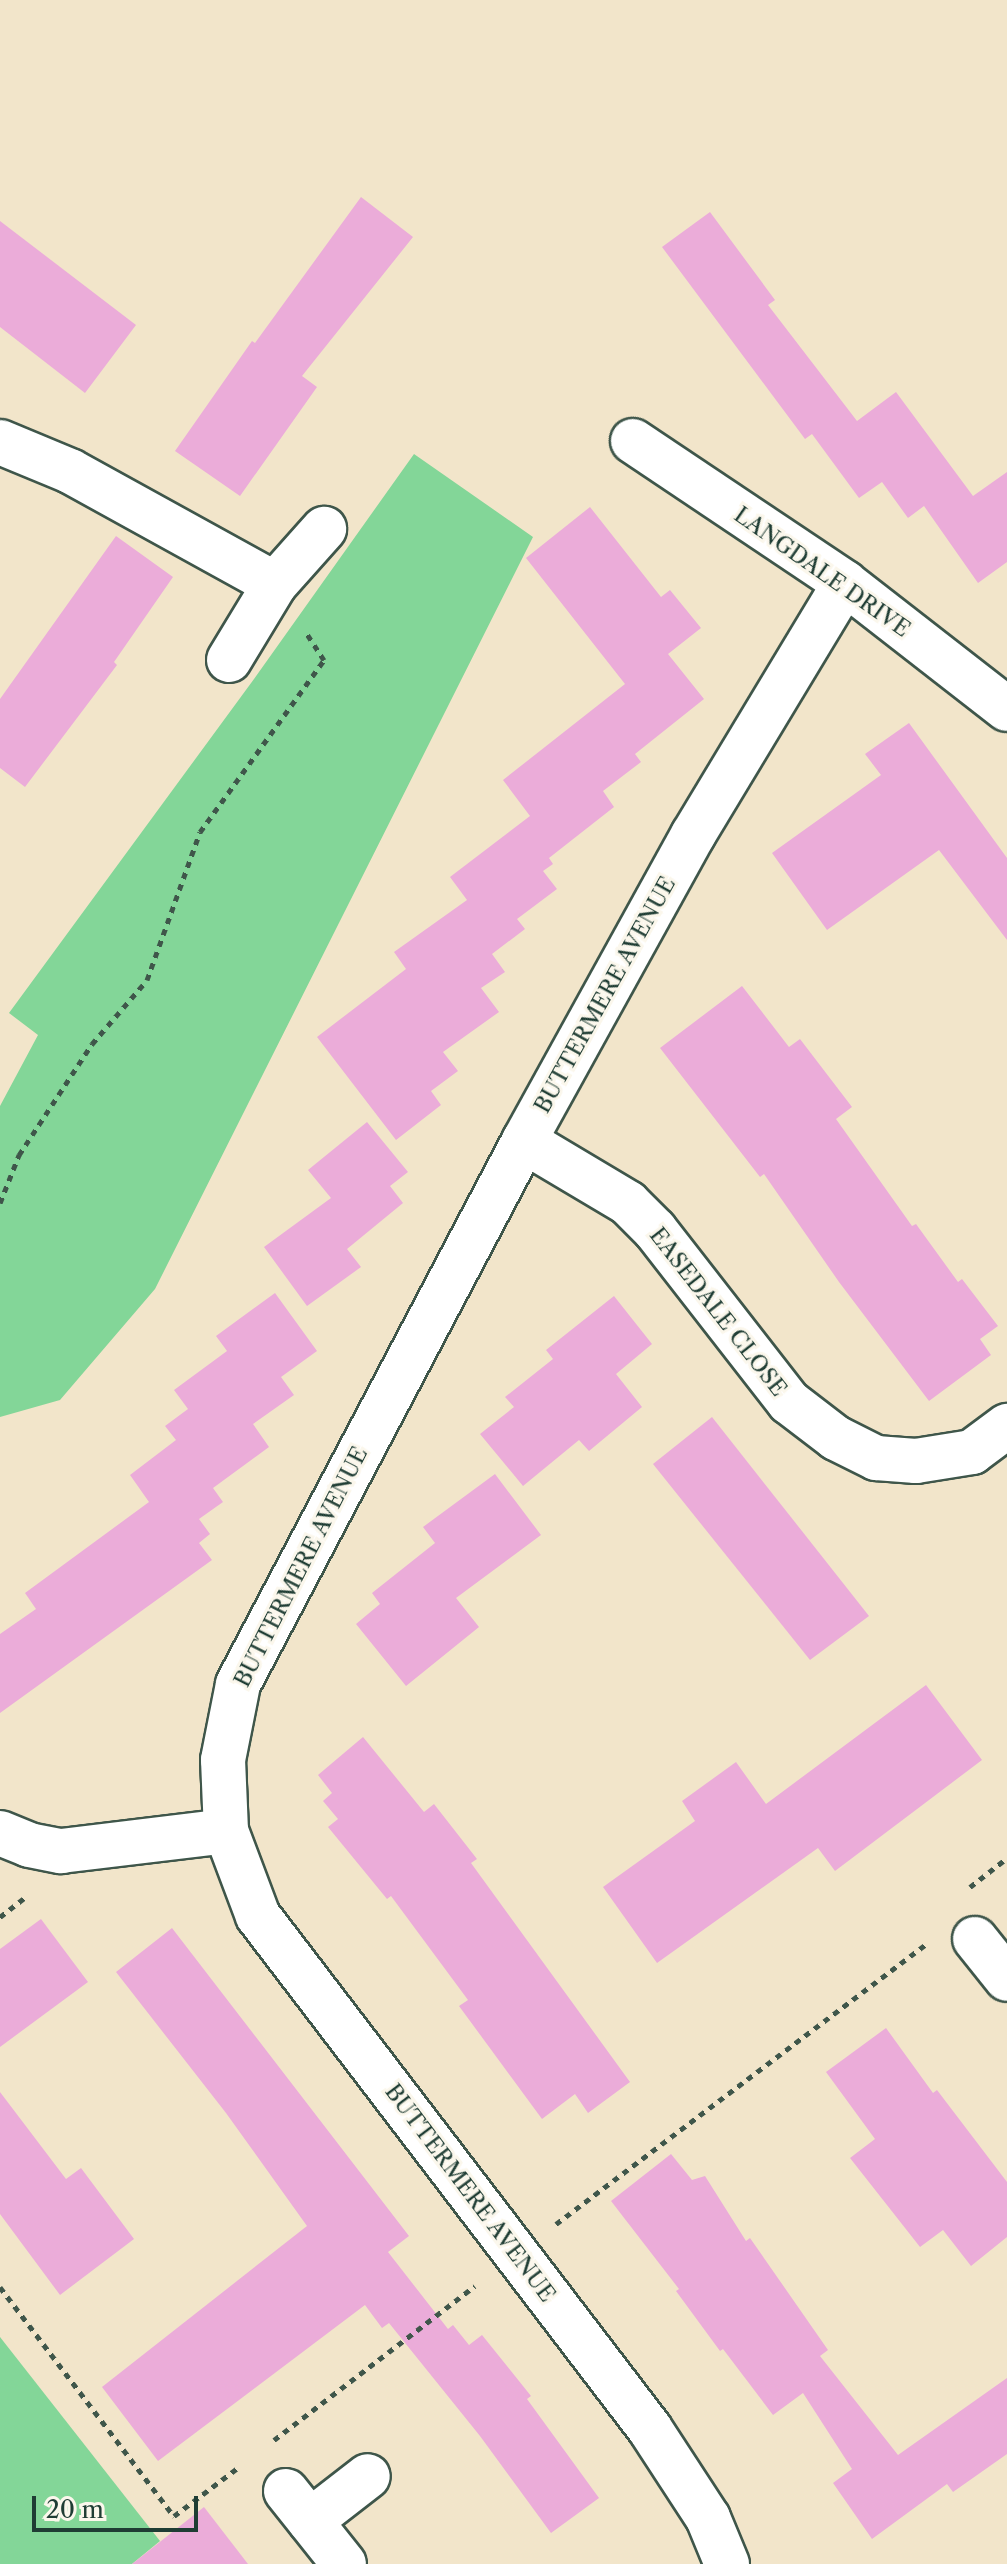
<!DOCTYPE html>
<html>
<head>
<meta charset="utf-8">
<style>
  body { margin:0 }
  #map { position:relative; width:1007px; height:2564px; overflow:hidden; background:#f2e5ca; font-family:"Libre Caslon Text",serif }
  div>[style] { position:absolute }
  .green>* { inset:0; background:#83d698 }
  .building>* { inset:0; background:#ebacd9 }
  .path>* { height:5px; margin-top:-2.5px; transform-origin:0; background:repeating-linear-gradient(90deg,#3f564a 0 6px,transparent 0 12px) }
  .roads { filter:drop-shadow(2px 0 #3f564a) drop-shadow(-2px 0 #3f564a) drop-shadow(0 2px #3f564a) drop-shadow(0 -2px #3f564a) }
  .minor>* { height:44px; margin:-22px; padding:0 22px; transform-origin:22px; border-radius:22px; background:#fff }
  span { translate:-50% -50%; white-space:nowrap; text-align:center; line-height:1.15; -webkit-text-stroke:6px #fbf7ec; paint-order:stroke }
  .street-label { font-size:22px; color:#1f3d34 }
  .scale { position:absolute; left:32px; top:2496px; width:166px; height:36px; box-sizing:border-box; border:4px solid #1f3d34; border-top:0; padding-left:10px; font-size:24px; line-height:28px; white-space:nowrap; color:#1f3d34; -webkit-text-stroke:6px #fbf7ec; paint-order:stroke }
</style>
</head>
<body>
<div id="map">
  <div class="green">
    <i style="clip-path:polygon(414px 454px,533px 537px,155px 1289px,60px 1400px,0 1417px,0 1106px,38px 1035px,9px 1013px,254px 679px)"></i>
    <i style="clip-path:polygon(0 2337px,160px 2541px,132px 2564px,0 2564px)"></i>
  </div>
  <div class="building">
    <i style="clip-path:polygon(361px 197px,413px 237px,302px 376px,317px 387px,240px 496px,175px 451px,252px 341px,255px 343px)"></i>
    <i style="clip-path:polygon(710px 212px,775px 300px,768px 305px,857px 421px,896px 392px,973px 496px,1007px 472px,1007px 562px,978px 583px,924px 506px,908px 518px,882px 482px,859px 498px,812px 434px,805px 439px,662px 247px)"></i>
    <i style="clip-path:polygon(0 221px,136px 325px,85px 393px,0 327px)"></i>
    <i style="clip-path:polygon(590px 507px,661px 597px,670px 590px,701px 628px,668px 654px,704px 699px,635px 754px,641px 762px,603px 791px,614px 807px,549px 858px,553px 864px,543px 871px,557px 889px,517px 919px,525px 929px,492px 954px,505px 972px,481px 988px,499px 1012px,443px 1052px,458px 1071px,431px 1091px,441px 1105px,396px 1140px,317px 1037px,406px 969px,394px 952px,467px 900px,450px 877px,530px 816px,503px 780px,625px 684px,526px 558px)"></i>
    <i style="clip-path:polygon(116px 536px,173px 577px,114px 662px,117px 665px,25px 787px,0 768px,0 699px)"></i>
    <i style="clip-path:polygon(909px 723px,1007px 858px,1007px 940px,939px 850px,827px 930px,772px 853px,881px 775px,865px 754px)"></i>
    <i style="clip-path:polygon(742px 986px,789px 1047px,800px 1039px,852px 1107px,836px 1119px,912px 1226px,916px 1224px,958px 1282px,962px 1279px,998px 1326px,980px 1339px,991px 1355px,929px 1401px,839px 1282px,764px 1174px,760px 1177px,660px 1048px)"></i>
    <i style="clip-path:polygon(367px 1122px,408px 1172px,390px 1186px,403px 1203px,347px 1249px,361px 1267px,307px 1306px,264px 1247px,331px 1198px,308px 1170px)"></i>
    <i style="clip-path:polygon(275px 1293px,317px 1351px,281px 1377px,294px 1395px,253px 1424px,269px 1447px,213px 1488px,223px 1502px,199px 1519px,210px 1534px,199px 1543px,212px 1560px,0 1713px,0 1634px,36px 1609px,25px 1593px,149px 1502px,130px 1475px,176px 1440px,165px 1426px,188px 1409px,174px 1390px,227px 1351px,216px 1336px)"></i>
    <i style="clip-path:polygon(614px 1296px,652px 1344px,616px 1374px,642px 1407px,589px 1451px,579px 1440px,523px 1486px,480px 1434px,514px 1407px,505px 1397px,553px 1359px,546px 1350px)"></i>
    <i style="clip-path:polygon(712px 1417px,869px 1616px,810px 1660px,653px 1464px)"></i>
    <i style="clip-path:polygon(495px 1474px,541px 1535px,456px 1598px,479px 1627px,406px 1686px,356px 1624px,380px 1604px,372px 1593px,435px 1543px,423px 1527px)"></i>
    <i style="clip-path:polygon(926px 1685px,982px 1760px,835px 1871px,818px 1848px,657px 1963px,603px 1887px,695px 1821px,682px 1801px,736px 1762px,766px 1804px)"></i>
    <i style="clip-path:polygon(363px 1737px,424px 1812px,434px 1804px,477px 1859px,471px 1863px,630px 2082px,588px 2113px,575px 2094px,542px 2119px,459px 2006px,468px 2000px,391px 1896px,387px 1899px,328px 1827px,338px 1819px,323px 1801px,332px 1793px,318px 1775px)"></i>
    <i style="clip-path:polygon(41px 1919px,88px 1982px,0 2047px,0 1949px)"></i>
    <i style="clip-path:polygon(172px 1928px,409px 2236px,388px 2252px,448px 2329px,453px 2325px,469px 2345px,482px 2335px,531px 2396px,527px 2399px,599px 2498px,551px 2533px,480px 2436px,389px 2323px,382px 2328px,365px 2305px,158px 2461px,102px 2387px,307px 2226px,226px 2113px,116px 1972px)"></i>
    <i style="clip-path:polygon(886px 2028px,933px 2093px,937px 2090px,1007px 2182px,1007px 2237px,971px 2266px,943px 2230px,920px 2247px,850px 2158px,875px 2139px,826px 2072px)"></i>
    <i style="clip-path:polygon(0 2092px,66px 2179px,81px 2168px,134px 2239px,60px 2295px,0 2214px)"></i>
    <i style="clip-path:polygon(671px 2154px,692px 2180px,705px 2176px,746px 2241px,750px 2238px,828px 2350px,820px 2356px,898px 2455px,1007px 2378px,1007px 2454px,953px 2492px,947px 2484px,872px 2539px,833px 2483px,852px 2469px,803px 2393px,773px 2415px,723px 2349px,720px 2351px,676px 2291px,679px 2289px,611px 2201px)"></i>
    <i style="clip-path:polygon(204px 2507px,248px 2564px,132px 2564px)"></i>
  </div>
  <div class="path">
    <i style="left:0;top:1203px;width:52px;rotate:-68.4deg"></i>
    <i style="left:19px;top:1155px;width:133px;rotate:-56.7deg"></i>
    <i style="left:92px;top:1044px;width:84px;rotate:-49.3deg"></i>
    <i style="left:147px;top:980px;width:157px;rotate:-70.3deg"></i>
    <i style="left:200px;top:832px;width:212px;rotate:-54.2deg"></i>
    <i style="left:324px;top:660px;width:33px;rotate:-123deg"></i>
    <i style="left:970px;top:1887px;width:47px;rotate:-38.1deg"></i>
    <i style="left:0;top:1917px;width:34px;rotate:-38deg"></i>
    <i style="left:556px;top:2224px;width:463px;rotate:-37.1deg"></i>
    <i style="left:0;top:2287px;width:288px;rotate:52.8deg"></i>
    <i style="left:174px;top:2516px;width:83px;rotate:-37.1deg"></i>
    <i style="left:274px;top:2440px;width:253px;rotate:-37.5deg"></i>
  </div>
  <div class="roads">
    <div class="minor">
      <i style="left:633px;top:441px;width:255px;rotate:33.8deg"></i>
      <i style="left:845px;top:583px;width:205px;rotate:37.9deg"></i>
      <i style="left:0;top:442px;width:76px;rotate:22.5deg"></i>
      <i style="left:70px;top:471px;width:234px;rotate:28.9deg"></i>
      <i style="left:229px;top:660px;width:89px;rotate:-58.8deg"></i>
      <i style="left:275px;top:584px;width:74px;rotate:-48.3deg"></i>
      <i style="left:524px;top:1141px;width:121px;rotate:30.8deg"></i>
      <i style="left:628px;top:1203px;width:38px;rotate:45deg"></i>
      <i style="left:655px;top:1230px;width:218px;rotate:52.1deg"></i>
      <i style="left:789px;top:1402px;width:59px;rotate:37.5deg"></i>
      <i style="left:836px;top:1438px;width:45px;rotate:26.6deg"></i>
      <i style="left:876px;top:1458px;width:40px;rotate:4.3deg"></i>
      <i style="left:916px;top:1461px;width:57px;rotate:-9.1deg"></i>
      <i style="left:972px;top:1452px;width:44px;rotate:-36.6deg"></i>
      <i style="left:0;top:1833px;width:31px;rotate:22deg"></i>
      <i style="left:29px;top:1845px;width:33px;rotate:11deg"></i>
      <i style="left:61px;top:1851px;width:166px;rotate:-6.9deg"></i>
      <i style="left:975px;top:1939px;width:51px;rotate:51.3deg"></i>
      <i style="left:286px;top:2491px;width:93px;rotate:51.5deg"></i>
      <i style="left:310px;top:2521px;width:73px;rotate:-37.8deg"></i>
      <i style="left:727px;top:2564px;width:50px;rotate:-112.4deg"></i>
      <i style="left:708px;top:2518px;width:106px;rotate:-123.1deg"></i>
      <i style="left:650px;top:2429px;width:646px;rotate:-127.38deg"></i>
      <i style="left:258px;top:1916px;width:91px;rotate:-110.6deg"></i>
      <i style="left:226px;top:1831px;width:71px;rotate:-92.4deg"></i>
      <i style="left:223px;top:1760px;width:77px;rotate:-78.8deg"></i>
      <i style="left:238px;top:1684px;width:614px;rotate:-62.22deg"></i>
      <i style="left:524px;top:1141px;width:350px;rotate:-61.1deg"></i>
      <i style="left:693px;top:835px;width:294px;rotate:-58.9deg"></i>
    </div>
  </div>
  <div class="street-label">
    <span style="left:822px;top:572px;rotate:35deg">LANGDALE DRIVE</span>
    <span style="left:605px;top:995px;rotate:-61deg">BUTTERMERE AVENUE</span>
    <span style="left:718px;top:1312px;rotate:52deg">EASEDALE CLOSE</span>
    <span style="left:301px;top:1567px;rotate:-63deg">BUTTERMERE AVENUE</span>
    <span style="left:470px;top:2193px;rotate:53deg">BUTTERMERE AVENUE</span>
  </div>
  <div class="scale">20 m</div>
</div>
</body>
</html>
